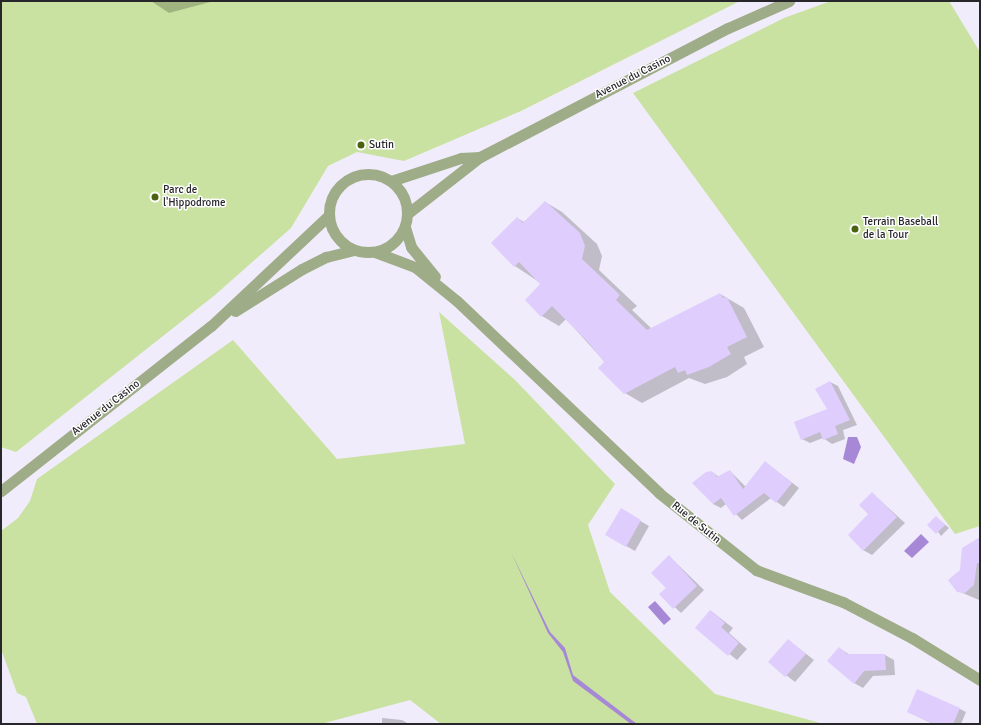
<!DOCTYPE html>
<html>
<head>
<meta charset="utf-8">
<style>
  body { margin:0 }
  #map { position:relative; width:981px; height:725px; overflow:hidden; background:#f1ecfb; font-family:Signika,sans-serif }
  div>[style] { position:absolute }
  .green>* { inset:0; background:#c9e2a1 }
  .water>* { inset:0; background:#a688d6 }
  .shadow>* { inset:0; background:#0003 }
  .building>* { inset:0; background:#dfcdfe }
  .minor>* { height:11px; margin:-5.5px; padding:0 5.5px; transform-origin:5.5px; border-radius:5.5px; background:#9eac88 }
  .tertiary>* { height:11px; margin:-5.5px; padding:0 5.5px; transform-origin:5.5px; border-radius:5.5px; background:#9eac88 }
  .tertiary>.ring { margin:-5.5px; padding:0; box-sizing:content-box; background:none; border:11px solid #9eac88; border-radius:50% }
  .dots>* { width:11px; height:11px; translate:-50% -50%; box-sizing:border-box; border:2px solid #fff; border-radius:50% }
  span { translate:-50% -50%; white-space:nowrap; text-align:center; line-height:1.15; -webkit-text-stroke:3px #fff; paint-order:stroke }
  .street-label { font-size:11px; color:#27262b }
  .poi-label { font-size:11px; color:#27262b }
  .left { translate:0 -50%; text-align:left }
  .frame { position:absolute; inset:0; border:2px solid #27262b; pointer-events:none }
</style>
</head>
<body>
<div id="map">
  <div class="green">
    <i style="clip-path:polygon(1px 1px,740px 1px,521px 111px,404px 161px,357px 152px,328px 166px,291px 228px,215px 295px,16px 452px,1px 447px)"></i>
    <i style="clip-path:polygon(831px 1px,949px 1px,980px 52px,980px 526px,955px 534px,633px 93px,784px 18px)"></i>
    <i style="clip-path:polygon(439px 312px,515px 380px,615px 484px,588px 525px,610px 592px,715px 694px,824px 724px,441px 724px,410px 700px,321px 724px,37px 724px,26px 697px,17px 693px,1px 649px,1px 531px,18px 518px,30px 501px,37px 479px,233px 340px,337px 459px,465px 444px)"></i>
  </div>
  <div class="water">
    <i style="clip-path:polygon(848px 437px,857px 437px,861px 447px,854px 464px,843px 459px)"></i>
    <i style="clip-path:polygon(921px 534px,929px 542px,912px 558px,904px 551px)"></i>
    <i style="clip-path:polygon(511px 552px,550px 632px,565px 648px,573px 675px,637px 724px,631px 724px,573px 681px,563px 652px,548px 633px)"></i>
    <i style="clip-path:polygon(655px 601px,671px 619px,664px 625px,648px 607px)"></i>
  </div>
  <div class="shadow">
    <i style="clip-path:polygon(151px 1px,214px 1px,169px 13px)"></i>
    <i style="clip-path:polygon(545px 202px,562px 212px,597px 244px,602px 256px,599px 270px,637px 306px,632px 310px,652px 329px,720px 294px,744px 308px,764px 347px,744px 357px,747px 364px,727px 377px,705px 384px,689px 378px,642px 403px,625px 393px,605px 362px,566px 319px,559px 326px,542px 316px,542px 284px,515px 266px,517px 218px,524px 222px)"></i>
    <i style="clip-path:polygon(830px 382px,838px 386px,857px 425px,843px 430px,845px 439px,832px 444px,823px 438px,810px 443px,802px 439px,828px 410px)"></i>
    <i style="clip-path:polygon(765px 462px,799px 488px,784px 507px,771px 498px,742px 520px,726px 504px,721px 508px,713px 504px,712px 472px,719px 477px,730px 471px,746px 487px)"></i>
    <i style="clip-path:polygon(872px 493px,905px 523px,872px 555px,863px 550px)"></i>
    <i style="clip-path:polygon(621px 510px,649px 526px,635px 551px,607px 535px)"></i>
    <i style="clip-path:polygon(936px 517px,949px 528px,941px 536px,931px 522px)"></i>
    <i style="clip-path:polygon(980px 543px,980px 599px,979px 600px,958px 591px,961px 571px)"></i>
    <i style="clip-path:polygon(669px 556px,704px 590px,681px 613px,661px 594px,667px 588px)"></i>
    <i style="clip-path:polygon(711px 611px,733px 628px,729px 633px,747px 649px,737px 660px,697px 628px)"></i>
    <i style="clip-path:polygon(788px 640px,814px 660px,795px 682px,769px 662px)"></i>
    <i style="clip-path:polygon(839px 648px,850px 655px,885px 655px,894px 660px,895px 675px,873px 676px,863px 688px,854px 683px)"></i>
    <i style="clip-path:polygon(960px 709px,966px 712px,961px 724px,933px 724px,908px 712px)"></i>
    <i style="clip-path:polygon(382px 718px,402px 720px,409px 724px,382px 724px)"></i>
  </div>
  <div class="building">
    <i style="clip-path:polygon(545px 201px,580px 233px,585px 246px,582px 259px,620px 295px,616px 300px,647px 330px,720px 293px,723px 298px,727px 297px,747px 337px,727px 347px,731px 354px,709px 367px,687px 375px,685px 370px,678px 373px,675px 367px,624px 394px,598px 368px,604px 362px,588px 342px,552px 306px,541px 317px,525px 300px,540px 284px,519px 262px,514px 267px,491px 243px,517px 217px,523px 223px)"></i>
    <i style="clip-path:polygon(830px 381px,850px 420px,835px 426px,838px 434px,823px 440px,820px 432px,801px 440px,794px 422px,827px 409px,815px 389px)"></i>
    <i style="clip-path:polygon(765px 461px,792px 483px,776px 503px,764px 493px,734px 516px,721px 498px,713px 504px,692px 483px,706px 472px,712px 471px,717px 477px,730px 470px,743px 489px)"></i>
    <i style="clip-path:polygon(872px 492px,897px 517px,863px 551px,848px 535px,868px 514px,859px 505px)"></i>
    <i style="clip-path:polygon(621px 508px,641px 520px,626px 547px,605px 535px)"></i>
    <i style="clip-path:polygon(936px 516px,945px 525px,936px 534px,927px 525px)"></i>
    <i style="clip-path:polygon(980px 537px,980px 563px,977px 563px,974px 585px,965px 593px,957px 592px,948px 580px,960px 570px,962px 548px)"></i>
    <i style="clip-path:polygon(669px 555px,697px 586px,673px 609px,659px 594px,666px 588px,651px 573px)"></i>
    <i style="clip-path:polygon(710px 610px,725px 623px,721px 627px,739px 643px,728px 656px,695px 628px)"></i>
    <i style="clip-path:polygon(788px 639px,806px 654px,785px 677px,768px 662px)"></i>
    <i style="clip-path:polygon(839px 647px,847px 654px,885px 654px,886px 670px,864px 671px,854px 684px,827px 661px)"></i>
    <i style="clip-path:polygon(917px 689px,960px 708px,953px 724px,934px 724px,907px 712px)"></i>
  </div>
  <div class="minor">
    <i style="left:405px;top:227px;width:21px;rotate:73deg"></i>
    <i style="left:411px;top:247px;width:38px;rotate:51deg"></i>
    <i style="left:375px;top:252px;width:43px;rotate:20.6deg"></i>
    <i style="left:415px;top:267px;width:54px;rotate:39deg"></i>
    <i style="left:457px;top:301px;width:279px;rotate:43.5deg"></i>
    <i style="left:659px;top:493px;width:124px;rotate:38.4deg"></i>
    <i style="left:756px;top:570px;width:93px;rotate:20.2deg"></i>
    <i style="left:843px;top:602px;width:78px;rotate:27.6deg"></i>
    <i style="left:912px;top:638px;width:80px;rotate:31.7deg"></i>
  </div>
  <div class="tertiary">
    <i class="ring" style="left:329px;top:174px;width:67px;height:67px"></i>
    <i style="left:391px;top:181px;width:74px;rotate:-18.2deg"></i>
    <i style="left:461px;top:158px;width:19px;rotate:-3deg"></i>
    <i style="left:407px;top:214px;width:93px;rotate:-38deg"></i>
    <i style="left:480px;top:157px;width:280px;rotate:-27.5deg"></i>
    <i style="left:728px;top:28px;width:67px;rotate:-23.9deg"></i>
    <i style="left:235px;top:311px;width:79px;rotate:-32.1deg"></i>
    <i style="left:302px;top:269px;width:27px;rotate:-27deg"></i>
    <i style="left:326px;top:257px;width:29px;rotate:-14deg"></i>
    <i style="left:1px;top:491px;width:267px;rotate:-38.2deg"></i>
    <i style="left:211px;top:326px;width:162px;rotate:-43.2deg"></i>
  </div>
  <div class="dots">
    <i style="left:361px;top:145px;background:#4b6311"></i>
    <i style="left:155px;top:197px;background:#4b6311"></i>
    <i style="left:855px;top:229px;background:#4b6311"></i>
  </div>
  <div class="street-label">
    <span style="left:633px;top:77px;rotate:-27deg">Avenue du Casino</span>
    <span style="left:106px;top:408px;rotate:-38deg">Avenue du Casino</span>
    <span style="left:696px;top:523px;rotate:39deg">Rue de Sutin</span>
  </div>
  <div class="poi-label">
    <span class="left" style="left:369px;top:145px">Sutin</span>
    <span class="left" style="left:163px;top:197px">Parc de<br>l'Hippodrome</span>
    <span class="left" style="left:863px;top:229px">Terrain Baseball<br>de la Tour</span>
  </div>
  <div class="frame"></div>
</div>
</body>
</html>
